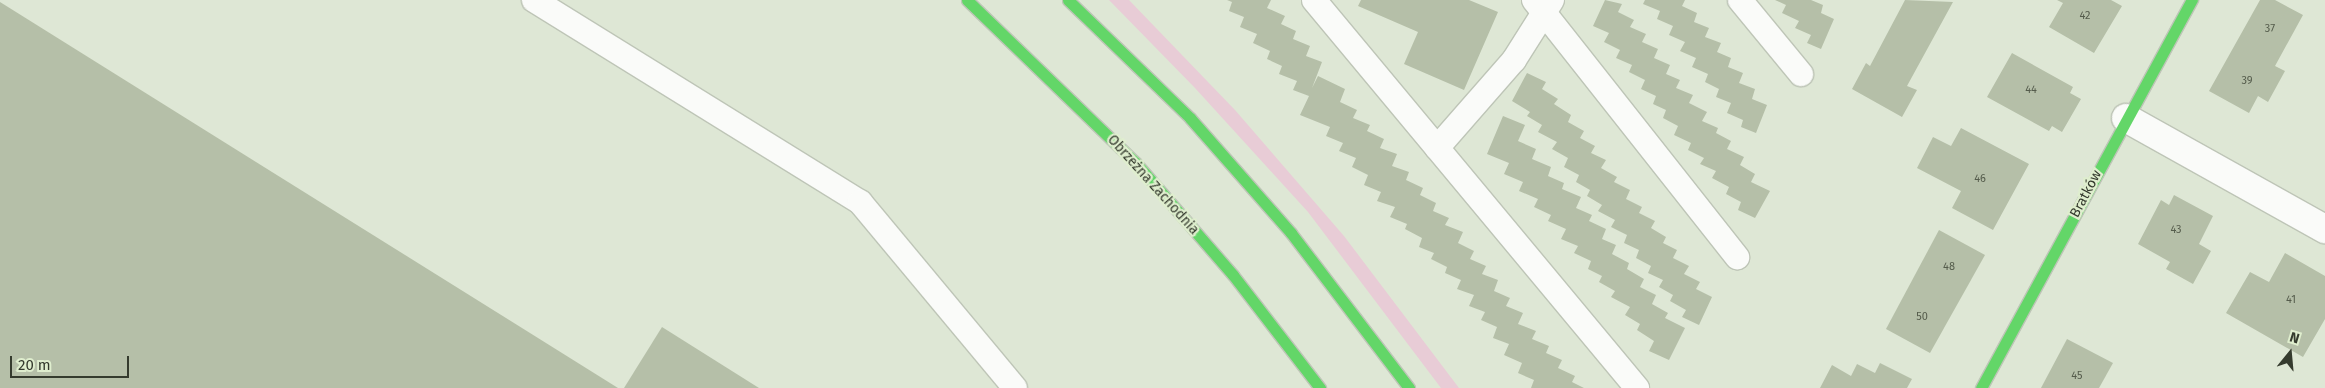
<!DOCTYPE html>
<html>
<head>
<meta charset="utf-8">
<style>
  body { margin:0 }
  #map { position:relative; width:2325px; height:388px; overflow:hidden; background:#dee7d5; font-family:"Fira Sans",sans-serif }
  div>[style] { position:absolute }
  .green>* { inset:0; background:#e8ccd6 }
  .building>* { inset:0; background:#b5bfa8 }
  .roads { filter:drop-shadow(1px 0 #bec5b7) drop-shadow(-1px 0 #bec5b7) drop-shadow(0 1px #bec5b7) drop-shadow(0 -1px #bec5b7) }
  .lane>* { height:24px; margin:-12px; padding:0 12px; transform-origin:12px; border-radius:12px; background:#fafbf9 }
  .street>* { height:28px; margin:-14px; padding:0 14px; transform-origin:14px; border-radius:14px; background:#fafbf9 }
  .fast>* { height:11px; margin:-5.5px; padding:0 5.5px; transform-origin:5.5px; border-radius:5.5px; background:#63d668 }
  span { translate:-50% -50%; white-space:nowrap; text-align:center; line-height:1.15; -webkit-text-stroke:4.5px #dfeece; paint-order:stroke }
  .number-label { font-size:11px; color:#555c4c }
  .number-label span { -webkit-text-stroke-width:0 }
  .street-label { font-size:14px; color:#353b2e }
  .north { position:absolute; left:2265px; top:328px; width:50px; height:50px; -webkit-text-stroke:4px #dfeece; paint-order:stroke; rotate:17deg; font-size:14px; font-weight:700; line-height:20px; text-align:center; color:#353b2e }
  .north::after { content:''; display:block; margin:auto; width:18px; height:22px; background:#353b2e; clip-path:polygon(50% 0,100% 100%,50% 72%,0 100%) }
  .scale { position:absolute; left:10px; top:356px; width:119px; height:22px; box-sizing:border-box; border:2px solid #353b2e; border-top:0; padding-left:6px; font-size:15px; line-height:18px; white-space:nowrap; color:#353b2e; -webkit-text-stroke:4px #dfeece; paint-order:stroke }
</style>
</head>
<body>
<div id="map">
  <div class="green">
    <i style="clip-path:polygon(1109px 0,1129px 0,1235px 110px,1344px 236px,1459px 388px,1441px 388px,1308px 212px,1195px 88px)"></i>
  </div>
  <div class="building">
    <i style="clip-path:polygon(1227px 0,1271px 0,1267px 8px,1285px 16px,1281px 24px,1296px 31px,1293px 39px,1310px 46px,1306px 56px,1322px 62px,1312px 88px,1318px 76px,1345px 89px,1340px 102px,1357px 110px,1353px 118px,1370px 125px,1367px 131px,1384px 139px,1380px 148px,1397px 154px,1392px 166px,1409px 172px,1406px 180px,1423px 188px,1420px 195px,1436px 203px,1433px 211px,1449px 218px,1445px 225px,1463px 232px,1458px 243px,1474px 251px,1470px 259px,1486px 266px,1482px 274px,1498px 280px,1494px 291px,1510px 298px,1506px 306px,1523px 313px,1518px 324px,1536px 331px,1532px 339px,1549px 346px,1546px 353px,1562px 360px,1558px 368px,1575px 376px,1572px 382px,1584px 388px,1531px 388px,1534px 380px,1518px 373px,1522px 363px,1504px 355px,1509px 344px,1493px 338px,1497px 327px,1481px 320px,1485px 312px,1469px 306px,1474px 295px,1457px 289px,1461px 280px,1445px 273px,1447px 267px,1431px 259px,1434px 253px,1419px 247px,1422px 238px,1405px 229px,1407px 224px,1390px 217px,1395px 207px,1377px 201px,1381px 192px,1364px 185px,1368px 175px,1352px 167px,1356px 158px,1339px 151px,1343px 143px,1326px 136px,1330px 127px,1300px 115px,1309px 96px,1293px 90px,1297px 81px,1279px 74px,1282px 66px,1267px 59px,1270px 51px,1253px 43px,1257px 34px,1240px 27px,1244px 17px,1229px 11px,1232px 2px)"></i>
    <i style="clip-path:polygon(1361px 0,1469px 0,1498px 12px,1464px 90px,1404px 64px,1418px 32px,1358px 6px)"></i>
    <i style="clip-path:polygon(1605px 0,1622px 4px,1618px 12px,1634px 20px,1630px 27px,1646px 34px,1642px 42px,1658px 49px,1654px 58px,1670px 65px,1666px 74px,1680px 80px,1676px 88px,1693px 95px,1689px 103px,1707px 112px,1702px 121px,1718px 128px,1716px 133px,1731px 141px,1727px 149px,1744px 157px,1740px 165px,1755px 174px,1751px 182px,1770px 191px,1755px 218px,1738px 210px,1741px 202px,1726px 194px,1729px 187px,1712px 178px,1716px 171px,1700px 164px,1704px 158px,1688px 150px,1691px 143px,1674px 135px,1678px 126px,1663px 118px,1666px 110px,1653px 104px,1656px 96px,1641px 89px,1645px 80px,1629px 72px,1632px 65px,1616px 58px,1620px 50px,1604px 42px,1609px 33px,1593px 26px)"></i>
    <i style="clip-path:polygon(1645px 0,1685px 0,1682px 6px,1697px 13px,1694px 22px,1709px 28px,1705px 37px,1721px 43px,1717px 52px,1731px 58px,1728px 67px,1743px 73px,1739px 83px,1755px 89px,1752px 99px,1767px 105px,1756px 133px,1741px 127px,1743px 120px,1727px 113px,1731px 103px,1716px 97px,1719px 89px,1705px 82px,1708px 74px,1692px 67px,1696px 58px,1680px 51px,1685px 42px,1669px 35px,1673px 26px,1657px 19px,1660px 11px,1643px 4px)"></i>
    <i style="clip-path:polygon(1775px 0,1811px 0,1823px 5px,1821px 13px,1834px 19px,1821px 49px,1807px 43px,1811px 35px,1795px 28px,1799px 21px,1782px 13px,1786px 5px)"></i>
    <i style="clip-path:polygon(1905px 0,1953px 2px,1907px 86px,1917px 90px,1902px 117px,1852px 89px,1866px 63px,1870px 66px)"></i>
    <i style="clip-path:polygon(2057px 0,2111px 0,2122px 6px,2094px 53px,2049px 27px,2063px 3px)"></i>
    <i style="clip-path:polygon(2260px 0,2275px 0,2303px 15px,2275px 66px,2285px 71px,2268px 102px,2258px 96px,2249px 113px,2209px 91px)"></i>
    <i style="clip-path:polygon(0 2px,618px 388px,0 388px)"></i>
    <i style="clip-path:polygon(2012px 53px,2073px 87px,2070px 93px,2081px 99px,2062px 132px,2052px 126px,2049px 131px,1987px 97px)"></i>
    <i style="clip-path:polygon(1527px 73px,1546px 82px,1542px 89px,1558px 99px,1554px 104px,1571px 115px,1568px 122px,1584px 131px,1580px 138px,1595px 146px,1591px 153px,1606px 160px,1601px 168px,1617px 177px,1614px 182px,1630px 190px,1626px 199px,1642px 207px,1639px 213px,1655px 221px,1651px 228px,1666px 237px,1663px 243px,1677px 250px,1673px 258px,1689px 266px,1684px 274px,1700px 282px,1696px 289px,1712px 297px,1699px 325px,1682px 317px,1686px 310px,1670px 301px,1673px 295px,1659px 287px,1663px 280px,1648px 273px,1651px 266px,1636px 258px,1639px 250px,1624px 243px,1627px 235px,1611px 227px,1615px 220px,1598px 211px,1602px 205px,1587px 196px,1590px 190px,1576px 182px,1579px 175px,1564px 167px,1568px 158px,1552px 149px,1557px 142px,1538px 132px,1542px 125px,1527px 116px,1530px 112px,1512px 101px)"></i>
    <i style="clip-path:polygon(1503px 116px,1525px 125px,1518px 141px,1536px 149px,1532px 159px,1551px 167px,1548px 176px,1564px 183px,1562px 189px,1581px 197px,1576px 208px,1592px 215px,1589px 221px,1606px 229px,1602px 239px,1616px 245px,1612px 254px,1629px 263px,1627px 269px,1644px 279px,1640px 287px,1656px 295px,1652px 304px,1668px 313px,1665px 318px,1685px 328px,1669px 360px,1649px 351px,1654px 341px,1637px 330px,1640px 324px,1625px 315px,1630px 307px,1611px 297px,1615px 291px,1599px 282px,1602px 276px,1588px 269px,1591px 261px,1574px 253px,1578px 246px,1561px 239px,1566px 229px,1548px 221px,1551px 215px,1534px 207px,1538px 199px,1519px 191px,1523px 182px,1504px 174px,1509px 163px,1487px 154px)"></i>
    <i style="clip-path:polygon(1961px 128px,2029px 164px,1993px 230px,1952px 208px,1961px 191px,1917px 168px,1933px 137px,1951px 146px)"></i>
    <i style="clip-path:polygon(2174px 195px,2213px 216px,2199px 244px,2211px 251px,2193px 284px,2166px 269px,2170px 262px,2138px 244px,2161px 200px,2169px 205px)"></i>
    <i style="clip-path:polygon(1939px 230px,1985px 255px,1930px 353px,1886px 329px)"></i>
    <i style="clip-path:polygon(2285px 253px,2325px 276px,2325px 319px,2303px 357px,2226px 313px,2250px 272px,2269px 282px)"></i>
    <i style="clip-path:polygon(662px 327px,759px 388px,624px 388px)"></i>
    <i style="clip-path:polygon(2067px 339px,2113px 363px,2099px 388px,2041px 388px)"></i>
    <i style="clip-path:polygon(1880px 363px,1912px 379px,1907px 388px,1820px 388px,1832px 365px,1851px 376px,1857px 364px,1875px 373px)"></i>
  </div>
  <div class="roads">
    <div class="lane">
      <i style="left:534px;top:0;width:384px;rotate:31.8deg"></i>
      <i style="left:860px;top:202px;width:242px;rotate:50.2deg"></i>
      <i style="left:1314px;top:0;width:505px;rotate:50.22deg"></i>
      <i style="left:1534px;top:0;width:328px;rotate:51.7deg"></i>
      <i style="left:1740px;top:0;width:96px;rotate:50.5deg"></i>
      <i style="left:1437px;top:148px;width:117px;rotate:-48.8deg"></i>
      <i style="left:1514px;top:60px;width:71px;rotate:-57.7deg"></i>
    </div>
    <div class="street">
      <i style="left:2126px;top:118px;width:228px;rotate:29.2deg"></i>
    </div>
    <div class="fast">
      <i style="left:967px;top:0;width:235px;rotate:44deg"></i>
      <i style="left:1136px;top:163px;width:148px;rotate:49.1deg"></i>
      <i style="left:1233px;top:275px;width:143px;rotate:52.4deg"></i>
      <i style="left:1068px;top:0;width:170px;rotate:44deg"></i>
      <i style="left:1190px;top:118px;width:153px;rotate:48.7deg"></i>
      <i style="left:1291px;top:233px;width:195px;rotate:52.7deg"></i>
      <i style="left:1981px;top:388px;width:442px;rotate:-61.5deg"></i>
    </div>
  </div>
  <div class="number-label">
    <span style="left:2085px;top:16px">42</span>
    <span style="left:2270px;top:29px">37</span>
    <span style="left:2247px;top:81px">39</span>
    <span style="left:2031px;top:90px">44</span>
    <span style="left:1980px;top:179px">46</span>
    <span style="left:2176px;top:230px">43</span>
    <span style="left:1949px;top:267px">48</span>
    <span style="left:2291px;top:300px">41</span>
    <span style="left:1922px;top:317px">50</span>
    <span style="left:2077px;top:376px">45</span>
  </div>
  <div class="street-label">
    <span style="left:1153px;top:185px;rotate:48deg">Obrzeżna Zachodnia</span>
    <span style="left:2086px;top:194px;rotate:-62deg">Bratków</span>
  </div>
  <div class="north">N</div>
  <div class="scale">20 m</div>
</div>
</body>
</html>
